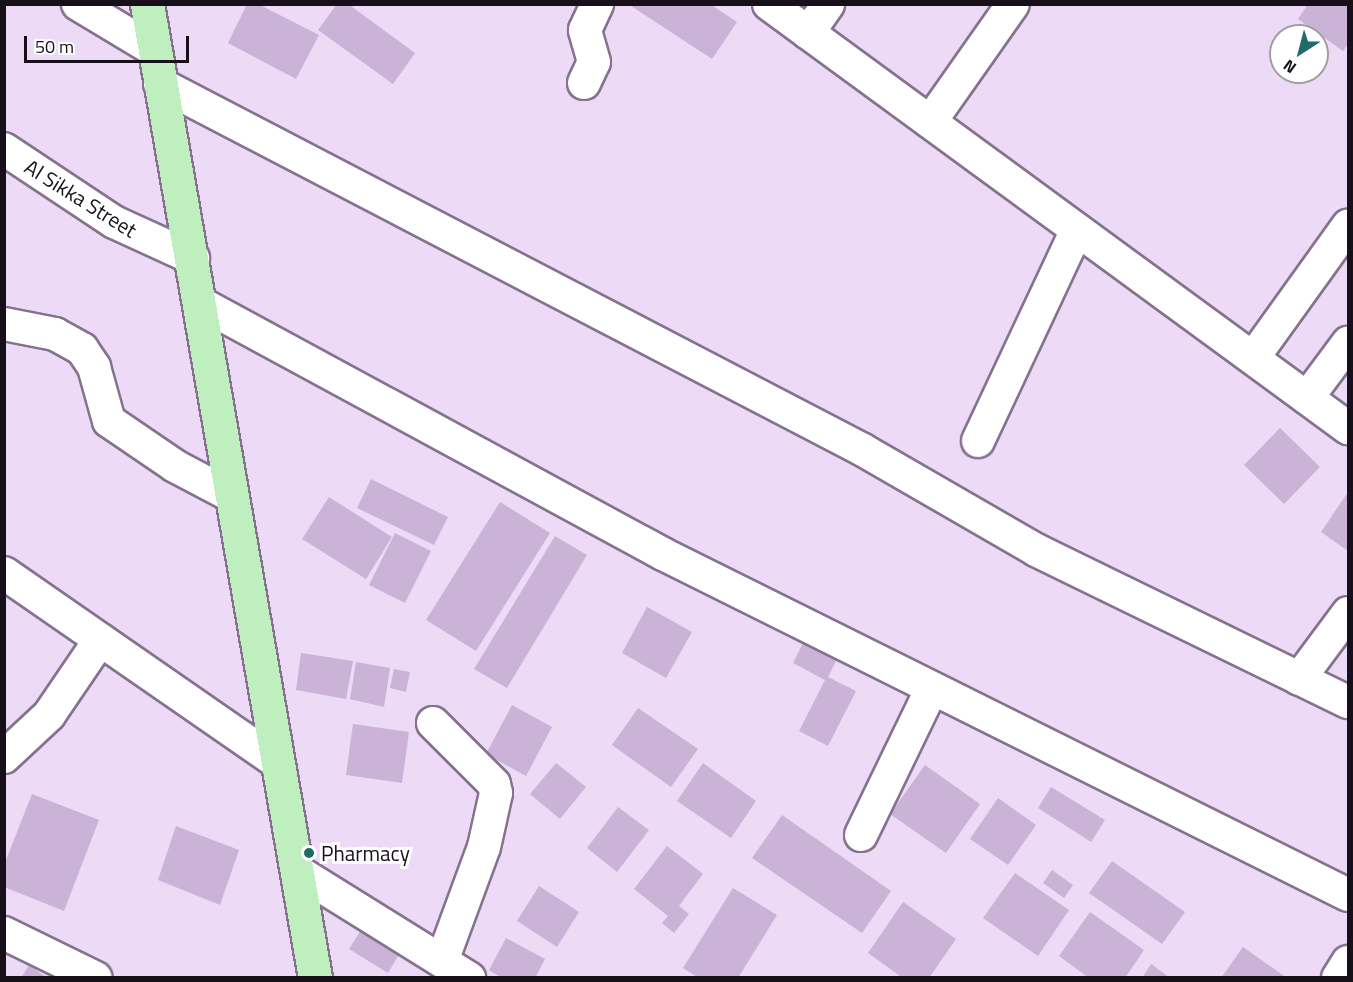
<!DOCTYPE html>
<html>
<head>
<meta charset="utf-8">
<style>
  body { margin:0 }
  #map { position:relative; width:1353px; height:982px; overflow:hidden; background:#eddaf7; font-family:"Titillium Web",sans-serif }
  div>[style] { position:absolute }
  .building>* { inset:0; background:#cbb2d7 }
  .roads { filter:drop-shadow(2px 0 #85738e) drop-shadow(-2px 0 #85738e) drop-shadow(0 2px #85738e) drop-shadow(0 -2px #85738e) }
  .minor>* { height:32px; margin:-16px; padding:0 16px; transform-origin:16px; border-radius:16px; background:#fff }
  .major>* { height:33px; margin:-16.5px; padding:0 16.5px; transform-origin:16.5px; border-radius:16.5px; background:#bfeebf }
  .dots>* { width:16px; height:16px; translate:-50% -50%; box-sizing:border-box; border:3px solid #fff; border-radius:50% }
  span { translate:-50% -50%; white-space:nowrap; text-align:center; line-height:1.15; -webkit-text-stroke:6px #fff; paint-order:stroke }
  .street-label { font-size:21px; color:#17101a }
  .poi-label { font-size:21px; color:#17101a }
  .left { translate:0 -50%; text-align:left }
  .frame { position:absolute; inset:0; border:6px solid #17101a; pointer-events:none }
  .north { position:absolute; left:1269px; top:24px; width:60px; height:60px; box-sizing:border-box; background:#fff; border:2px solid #a29fa3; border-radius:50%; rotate:216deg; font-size:16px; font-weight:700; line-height:24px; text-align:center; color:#17101a }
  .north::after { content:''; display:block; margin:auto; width:21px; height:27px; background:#1f6b68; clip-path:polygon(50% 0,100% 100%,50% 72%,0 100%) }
  .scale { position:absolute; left:24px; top:36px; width:165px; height:27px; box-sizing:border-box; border:3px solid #17101a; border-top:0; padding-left:8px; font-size:18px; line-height:21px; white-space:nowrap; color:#17101a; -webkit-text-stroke:4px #fff; paint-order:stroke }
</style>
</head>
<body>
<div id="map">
  <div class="building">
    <i style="clip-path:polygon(247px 4px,258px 4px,319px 35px,296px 79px,228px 43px)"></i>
    <i style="clip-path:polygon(337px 4px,348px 4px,415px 53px,393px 84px,318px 30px)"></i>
    <i style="clip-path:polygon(628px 4px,710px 4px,737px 22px,712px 59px)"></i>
    <i style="clip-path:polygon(1308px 4px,1348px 4px,1348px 44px,1343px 51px,1298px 19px)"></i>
    <i style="clip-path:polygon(1280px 428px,1320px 467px,1284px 504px,1244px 465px)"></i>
    <i style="clip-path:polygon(371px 479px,448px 517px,434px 545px,357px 508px)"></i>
    <i style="clip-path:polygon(1348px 492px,1348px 551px,1321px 532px)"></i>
    <i style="clip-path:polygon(329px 497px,392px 537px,366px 579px,302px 539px)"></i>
    <i style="clip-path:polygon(500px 502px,550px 533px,476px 651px,426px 620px)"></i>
    <i style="clip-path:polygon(395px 533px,431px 551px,405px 603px,369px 585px)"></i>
    <i style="clip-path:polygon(555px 536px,587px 555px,507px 688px,474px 669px)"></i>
    <i style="clip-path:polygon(647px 607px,692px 632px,666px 678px,622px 653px)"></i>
    <i style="clip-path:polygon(803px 643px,836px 661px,828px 677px,856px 691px,828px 746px,799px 731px,825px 680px,793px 663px)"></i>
    <i style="clip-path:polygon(301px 653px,353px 661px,346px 699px,296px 690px)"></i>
    <i style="clip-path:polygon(356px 662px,390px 668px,384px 707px,350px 699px)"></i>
    <i style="clip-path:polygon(394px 669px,410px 672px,406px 692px,390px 688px)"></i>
    <i style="clip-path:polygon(512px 705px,552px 727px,526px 776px,486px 754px)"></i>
    <i style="clip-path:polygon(638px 708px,698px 749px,671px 787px,612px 745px)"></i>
    <i style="clip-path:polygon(353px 724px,409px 732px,402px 783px,346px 775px)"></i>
    <i style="clip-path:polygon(556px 763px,586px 787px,560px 819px,530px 794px)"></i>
    <i style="clip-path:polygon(703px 763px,756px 801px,731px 838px,677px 801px)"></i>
    <i style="clip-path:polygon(925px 765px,980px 804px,946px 853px,890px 814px)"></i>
    <i style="clip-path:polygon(1051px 787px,1105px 820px,1091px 842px,1038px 808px)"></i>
    <i style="clip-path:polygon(32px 794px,99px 820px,64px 911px,4px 887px,4px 865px)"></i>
    <i style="clip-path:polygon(998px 798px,1036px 825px,1008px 865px,970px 839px)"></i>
    <i style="clip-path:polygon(618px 807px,649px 830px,617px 872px,587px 848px)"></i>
    <i style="clip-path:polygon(782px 815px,891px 891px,862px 933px,752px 858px)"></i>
    <i style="clip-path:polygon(176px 826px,239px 850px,220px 905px,158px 880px)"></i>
    <i style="clip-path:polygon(667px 846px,703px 874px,679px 906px,689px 914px,674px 933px,662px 923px,668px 916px,634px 889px)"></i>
    <i style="clip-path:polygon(1112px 861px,1185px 912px,1162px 944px,1089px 893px)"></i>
    <i style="clip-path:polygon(1052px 870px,1073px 885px,1064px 898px,1043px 883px)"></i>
    <i style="clip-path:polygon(1015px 873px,1069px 910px,1038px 956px,983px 918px)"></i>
    <i style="clip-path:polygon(539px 886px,579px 912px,557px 947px,517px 921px)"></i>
    <i style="clip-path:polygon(733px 888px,777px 915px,738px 978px,699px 978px,683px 968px)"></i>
    <i style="clip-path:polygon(903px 902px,956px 939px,929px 978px,903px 978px,868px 953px)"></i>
    <i style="clip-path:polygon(1090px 912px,1144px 950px,1125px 978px,1089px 978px,1059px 956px)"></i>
    <i style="clip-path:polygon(363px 927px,401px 951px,388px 973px,349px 949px)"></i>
    <i style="clip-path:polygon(506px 938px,545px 959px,535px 978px,502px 978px,489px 970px)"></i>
    <i style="clip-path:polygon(1243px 947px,1287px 978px,1221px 978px)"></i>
    <i style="clip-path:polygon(1151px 964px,1170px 978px,1142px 978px)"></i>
    <i style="clip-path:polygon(29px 965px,47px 978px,21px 978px)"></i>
  </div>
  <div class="roads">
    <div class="minor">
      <i style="left:78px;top:4px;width:85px;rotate:31.1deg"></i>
      <i style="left:769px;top:4px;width:718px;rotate:36.22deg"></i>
      <i style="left:808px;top:33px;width:35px;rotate:-55deg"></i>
      <i style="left:584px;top:83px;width:23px;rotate:-65deg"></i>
      <i style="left:594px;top:62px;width:33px;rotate:-106deg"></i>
      <i style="left:585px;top:30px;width:29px;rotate:-65deg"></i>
      <i style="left:160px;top:84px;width:793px;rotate:27.5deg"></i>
      <i style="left:863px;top:450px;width:200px;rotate:30deg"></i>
      <i style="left:1036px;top:550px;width:347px;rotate:26deg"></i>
      <i style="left:930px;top:122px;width:144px;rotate:-54.9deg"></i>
      <i style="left:4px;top:149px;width:132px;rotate:33.6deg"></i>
      <i style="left:114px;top:222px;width:87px;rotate:24.5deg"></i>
      <i style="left:200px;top:303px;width:527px;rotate:28.46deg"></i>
      <i style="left:663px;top:554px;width:765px;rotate:26.46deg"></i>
      <i style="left:4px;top:324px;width:52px;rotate:11.1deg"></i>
      <i style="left:55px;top:334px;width:31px;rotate:29deg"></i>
      <i style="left:82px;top:349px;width:22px;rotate:56deg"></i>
      <i style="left:94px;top:367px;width:56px;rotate:74.5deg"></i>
      <i style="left:109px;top:421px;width:80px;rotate:34.3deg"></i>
      <i style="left:175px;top:466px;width:62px;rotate:27.8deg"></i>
      <i style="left:1253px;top:358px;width:163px;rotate:-54.3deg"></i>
      <i style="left:1307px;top:398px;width:69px;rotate:-53.3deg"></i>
      <i style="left:978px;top:441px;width:233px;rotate:-64.9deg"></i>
      <i style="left:4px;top:573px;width:333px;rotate:34.7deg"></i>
      <i style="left:1299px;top:679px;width:82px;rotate:-53.4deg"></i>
      <i style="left:433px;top:723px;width:86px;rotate:45deg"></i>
      <i style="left:494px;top:784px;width:9px;rotate:77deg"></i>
      <i style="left:496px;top:793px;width:55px;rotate:102.5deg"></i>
      <i style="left:484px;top:847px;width:121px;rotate:110.2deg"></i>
      <i style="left:4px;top:757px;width:62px;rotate:-43deg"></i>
      <i style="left:49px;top:715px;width:91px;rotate:-55.8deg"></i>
      <i style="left:861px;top:835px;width:163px;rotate:-64.2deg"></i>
      <i style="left:297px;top:871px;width:203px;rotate:31.9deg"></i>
      <i style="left:4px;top:933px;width:102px;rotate:26.1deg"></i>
      <i style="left:1338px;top:978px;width:19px;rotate:-58deg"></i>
    </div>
    <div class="major">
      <i style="left:147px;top:4px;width:988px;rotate:80.21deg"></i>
    </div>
  </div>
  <div class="dots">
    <i style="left:309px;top:853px;background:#1f6b68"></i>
  </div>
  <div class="street-label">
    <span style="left:81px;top:198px;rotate:32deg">Al Sikka Street</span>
  </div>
  <div class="poi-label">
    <span class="left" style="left:321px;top:853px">Pharmacy</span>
  </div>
  <div class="frame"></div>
  <div class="north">N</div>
  <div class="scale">50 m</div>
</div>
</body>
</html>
